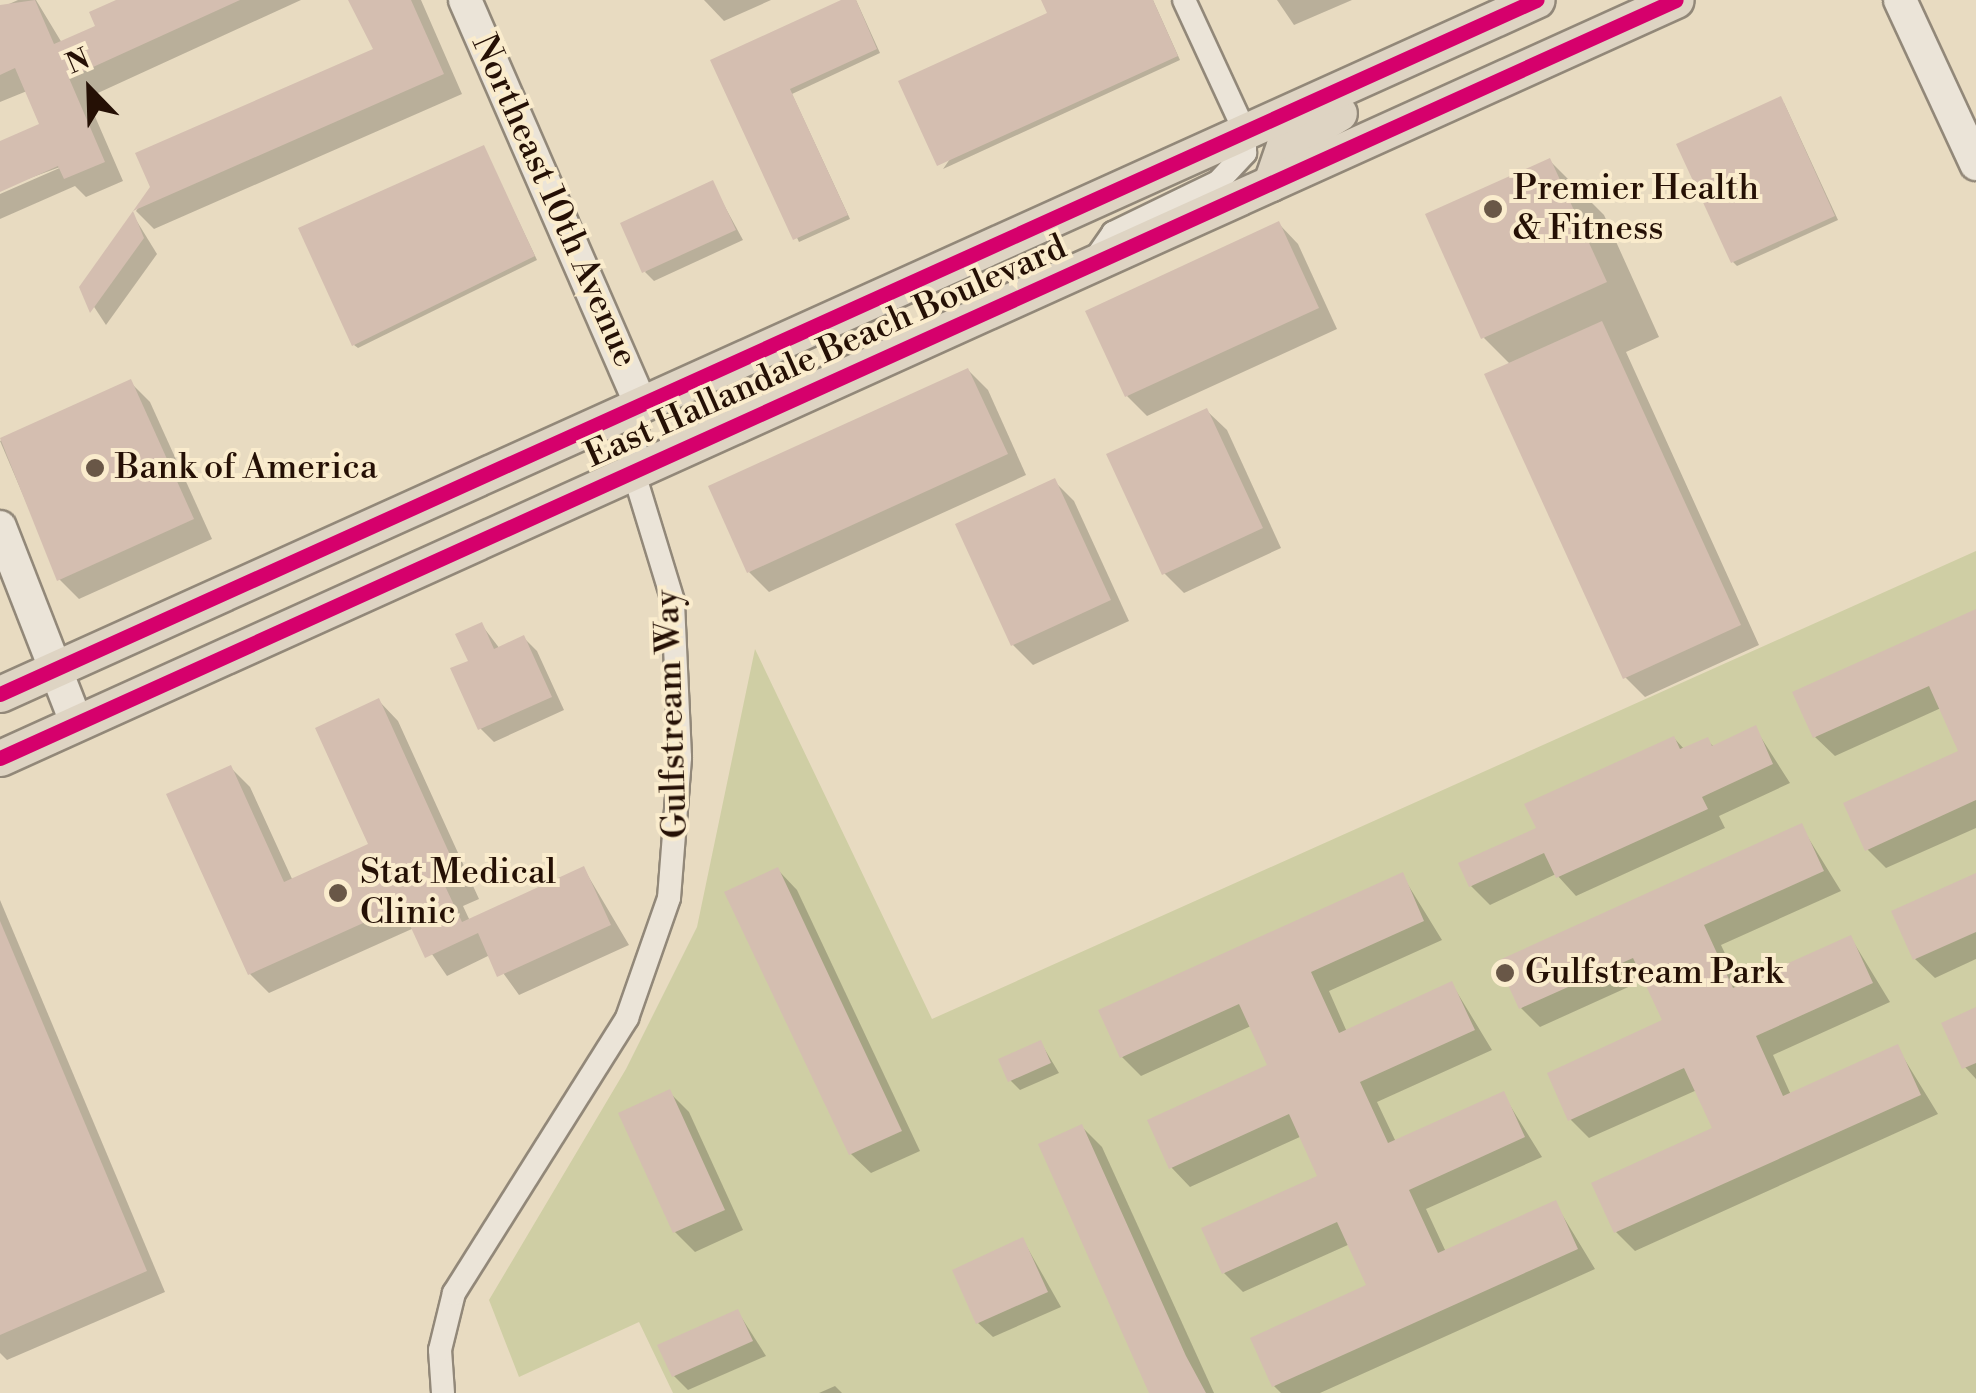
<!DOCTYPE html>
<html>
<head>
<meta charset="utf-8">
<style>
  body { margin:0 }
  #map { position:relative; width:1976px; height:1393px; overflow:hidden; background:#e8dbc1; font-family:"Libre Bodoni",serif }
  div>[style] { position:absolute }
  .green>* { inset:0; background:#cfcea4 }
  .shadow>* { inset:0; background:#0003 }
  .building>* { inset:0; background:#d4beb0 }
  .roads { filter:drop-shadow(2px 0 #928879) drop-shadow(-2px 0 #928879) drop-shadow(0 2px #928879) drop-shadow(0 -2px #928879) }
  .street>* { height:22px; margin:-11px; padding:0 11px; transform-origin:11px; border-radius:11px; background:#ebe4d8 }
  .secondary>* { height:32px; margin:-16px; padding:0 16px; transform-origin:16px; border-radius:16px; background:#ebe4d8 }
  .primary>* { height:35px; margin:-17.5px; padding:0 17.5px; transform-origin:17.5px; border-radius:17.5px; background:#ded4c3 }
  .cycleway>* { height:15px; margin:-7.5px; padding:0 7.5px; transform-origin:7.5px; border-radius:7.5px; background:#d6006c }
  .dots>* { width:28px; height:28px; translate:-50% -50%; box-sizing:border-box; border:5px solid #faeccd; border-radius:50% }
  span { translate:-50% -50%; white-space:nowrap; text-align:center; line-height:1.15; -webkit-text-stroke:8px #faeccd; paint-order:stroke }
  .poi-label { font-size:35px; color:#251005 }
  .left { translate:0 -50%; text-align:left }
  .street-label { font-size:35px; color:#251005 }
  .north { position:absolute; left:40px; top:40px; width:100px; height:100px; -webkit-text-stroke:8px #faeccd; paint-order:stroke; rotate:337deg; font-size:28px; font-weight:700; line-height:40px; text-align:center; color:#251005 }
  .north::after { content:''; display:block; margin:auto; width:35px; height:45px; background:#251005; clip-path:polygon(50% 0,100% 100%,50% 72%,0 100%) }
</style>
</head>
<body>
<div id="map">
  <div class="green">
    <i style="clip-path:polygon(1976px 551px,1976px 1393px,673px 1393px,639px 1322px,519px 1377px,489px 1300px,626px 1069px,697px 927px,755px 649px,932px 1019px)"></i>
  </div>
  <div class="shadow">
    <i style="clip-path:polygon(18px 0,36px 0,62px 43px,98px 27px,122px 0,301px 0,87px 98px,123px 181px,86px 197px,75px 186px,0 219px,0 194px,71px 163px,0 189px,0 144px,42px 125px,27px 91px,0 102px,0 8px)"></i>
    <i style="clip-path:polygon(351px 0,421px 0,462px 94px,154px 229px,136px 211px,152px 188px,376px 50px)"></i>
    <i style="clip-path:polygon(704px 0,771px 0,724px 21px)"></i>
    <i style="clip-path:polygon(856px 0,880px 53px,792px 94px,850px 219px,799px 242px,713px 61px)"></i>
    <i style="clip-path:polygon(1044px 0,1153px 0,1180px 60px,943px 169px,1051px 14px)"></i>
    <i style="clip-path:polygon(1277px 0,1352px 0,1294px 25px)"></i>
    <i style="clip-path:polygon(1784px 103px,1838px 220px,1737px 266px,1733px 262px)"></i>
    <i style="clip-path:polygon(484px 148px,537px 260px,358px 348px,354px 345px)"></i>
    <i style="clip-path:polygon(1550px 161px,1604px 215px,1659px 337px,1626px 352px,1759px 645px,1645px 697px,1625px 677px,1511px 365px,1484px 338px)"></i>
    <i style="clip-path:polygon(712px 183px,743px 240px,654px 281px,645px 272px)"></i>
    <i style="clip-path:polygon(133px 215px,157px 254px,106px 325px,81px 287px)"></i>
    <i style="clip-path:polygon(1279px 224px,1298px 244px,1337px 329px,1147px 416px,1127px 396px)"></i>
    <i style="clip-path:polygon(968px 370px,988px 390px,1026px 475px,769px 592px,749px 572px)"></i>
    <i style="clip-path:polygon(130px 382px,150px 402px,212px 539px,79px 599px,59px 579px,0 441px)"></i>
    <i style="clip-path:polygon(1207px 411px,1227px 430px,1281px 548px,1184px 593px,1164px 573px)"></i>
    <i style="clip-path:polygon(1054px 481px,1074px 501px,1129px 621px,1033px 665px,1013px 645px)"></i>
    <i style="clip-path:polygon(1976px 612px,1976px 828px,1886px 868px,1867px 849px,1961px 753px,1941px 708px,1835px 756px,1815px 737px)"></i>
    <i style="clip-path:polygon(481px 624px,500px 649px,524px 638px,537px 651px,564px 710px,494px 742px,480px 728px,471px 662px)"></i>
    <i style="clip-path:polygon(379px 701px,398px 721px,479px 899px,463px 906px,470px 921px,584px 869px,629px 945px,519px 995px,490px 955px,447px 976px,414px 928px,269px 993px,250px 974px,231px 768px,250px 787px,293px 881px,372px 846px)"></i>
    <i style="clip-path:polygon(1755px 728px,1790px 783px,1719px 816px,1725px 828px,1576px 896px,1556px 874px,1490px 905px,1471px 886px,1674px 738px,1685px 750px,1707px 740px,1714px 747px)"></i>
    <i style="clip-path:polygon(1801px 826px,1841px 891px,1721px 945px,1741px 987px,1851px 938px,1890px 1002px,1773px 1055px,1791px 1095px,1897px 1047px,1938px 1114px,1635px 1251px,1616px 1232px,1715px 1130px,1697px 1090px,1589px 1138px,1570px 1119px,1665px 1021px,1646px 979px,1540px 1027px,1521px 1008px)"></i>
    <i style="clip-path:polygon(778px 870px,797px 890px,920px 1151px,871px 1173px,851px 1154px)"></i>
    <i style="clip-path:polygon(1402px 875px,1442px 940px,1329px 991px,1347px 1032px,1452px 984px,1492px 1050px,1377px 1102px,1396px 1142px,1503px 1094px,1542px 1157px,1426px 1209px,1446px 1252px,1555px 1203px,1595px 1269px,1320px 1393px,1281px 1393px,1274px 1386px,1370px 1287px,1350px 1244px,1243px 1292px,1224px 1273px,1320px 1177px,1302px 1136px,1190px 1187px,1171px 1167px,1270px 1066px,1251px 1026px,1141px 1076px,1122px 1057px)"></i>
    <i style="clip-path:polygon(1976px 875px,1976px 959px,1935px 978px,1915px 959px)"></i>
    <i style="clip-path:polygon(0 900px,165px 1292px,7px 1360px,0 1353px)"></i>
    <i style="clip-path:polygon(1976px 1010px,1976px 1079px,1965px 1067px)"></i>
    <i style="clip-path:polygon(1041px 1043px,1059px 1073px,1020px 1090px,1010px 1080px)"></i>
    <i style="clip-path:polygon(669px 1092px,689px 1112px,743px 1230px,695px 1252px,675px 1232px)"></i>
    <i style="clip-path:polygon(1082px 1127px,1102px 1147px,1214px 1393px,1152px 1393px)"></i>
    <i style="clip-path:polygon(1023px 1240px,1061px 1307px,993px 1337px,978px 1323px)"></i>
    <i style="clip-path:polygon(738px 1312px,766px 1356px,688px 1390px,674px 1376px)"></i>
    <i style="clip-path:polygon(835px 1386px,842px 1393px,819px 1393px)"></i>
  </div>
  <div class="building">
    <i style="clip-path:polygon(35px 0,54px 44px,95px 26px,89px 12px,116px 0,240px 0,69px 78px,105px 162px,64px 179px,58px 166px,0 192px,0 141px,39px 124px,15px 68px,0 75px,0 5px)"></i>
    <i style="clip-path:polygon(348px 0,411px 0,444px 74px,133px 211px,150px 187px,135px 153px,373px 49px)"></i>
    <i style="clip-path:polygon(841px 0,856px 0,877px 49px,790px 89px,848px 215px,793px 240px,710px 60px)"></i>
    <i style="clip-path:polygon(1041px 0,1153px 0,1178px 56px,937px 166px,898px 81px,1047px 13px)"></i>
    <i style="clip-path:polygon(1781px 96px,1835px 216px,1731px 263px,1676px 144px)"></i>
    <i style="clip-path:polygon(484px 145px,535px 256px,352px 346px,298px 228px)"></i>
    <i style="clip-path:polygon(1550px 158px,1607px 282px,1481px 339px,1425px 214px)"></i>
    <i style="clip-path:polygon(713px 180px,736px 230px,642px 273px,620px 223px)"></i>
    <i style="clip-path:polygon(133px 211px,144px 238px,90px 313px,79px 287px)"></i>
    <i style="clip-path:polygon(1279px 221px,1319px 308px,1125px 397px,1085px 311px)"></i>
    <i style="clip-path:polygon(1602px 321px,1741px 625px,1623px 679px,1484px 374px)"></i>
    <i style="clip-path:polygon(968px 368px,1008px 454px,747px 573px,708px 486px)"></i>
    <i style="clip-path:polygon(131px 379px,194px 519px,57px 581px,0 438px)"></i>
    <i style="clip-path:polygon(1207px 408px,1263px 528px,1162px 575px,1106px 454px)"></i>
    <i style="clip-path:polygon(1055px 478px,1111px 600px,1011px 646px,955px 524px)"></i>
    <i style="clip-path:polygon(1976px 609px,1976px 800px,1865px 851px,1843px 803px,1958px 751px,1929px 686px,1813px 738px,1792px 692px)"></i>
    <i style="clip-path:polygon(482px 622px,494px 649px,524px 635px,552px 697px,478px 730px,450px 668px,468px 661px,455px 634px)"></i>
    <i style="clip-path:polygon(379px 698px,461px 879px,445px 886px,462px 922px,584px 866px,611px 925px,497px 977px,478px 933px,425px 958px,401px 906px,248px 975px,166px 794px,231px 765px,284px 882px,368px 844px,315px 728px)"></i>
    <i style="clip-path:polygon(1756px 725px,1773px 764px,1702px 797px,1708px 809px,1556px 878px,1544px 853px,1469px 887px,1458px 863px,1536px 828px,1524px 804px,1674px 736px,1680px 749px,1708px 737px,1712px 746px)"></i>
    <i style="clip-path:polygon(1802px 823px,1824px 871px,1704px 925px,1733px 988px,1851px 935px,1873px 983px,1756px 1036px,1783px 1096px,1898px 1044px,1921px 1095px,1614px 1233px,1591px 1183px,1712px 1128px,1684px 1068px,1568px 1121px,1547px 1073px,1662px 1020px,1633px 958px,1519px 1009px,1497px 961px)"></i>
    <i style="clip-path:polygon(778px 867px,902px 1131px,849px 1155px,724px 892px)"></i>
    <i style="clip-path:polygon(1403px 872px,1424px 921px,1311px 972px,1339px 1033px,1452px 981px,1475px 1030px,1360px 1082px,1388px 1143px,1504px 1091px,1525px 1137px,1409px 1190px,1438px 1253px,1556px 1200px,1578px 1249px,1272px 1387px,1250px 1338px,1366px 1285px,1337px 1222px,1222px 1274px,1201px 1228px,1317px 1176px,1289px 1114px,1169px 1169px,1147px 1120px,1267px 1065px,1239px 1004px,1120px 1058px,1098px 1010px)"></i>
    <i style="clip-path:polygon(1976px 873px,1976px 932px,1913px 960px,1891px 911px)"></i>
    <i style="clip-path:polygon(0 921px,147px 1271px,0 1335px)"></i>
    <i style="clip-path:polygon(1976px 1007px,1976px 1063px,1962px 1069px,1941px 1023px)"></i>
    <i style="clip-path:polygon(1041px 1040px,1051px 1063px,1008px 1082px,998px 1059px)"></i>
    <i style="clip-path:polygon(670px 1089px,725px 1210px,673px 1233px,618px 1113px)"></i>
    <i style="clip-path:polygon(1082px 1124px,1186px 1356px,1206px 1393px,1149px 1393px,1038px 1144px)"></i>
    <i style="clip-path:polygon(1023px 1237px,1048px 1292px,976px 1324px,952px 1270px)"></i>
    <i style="clip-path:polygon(738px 1309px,753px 1341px,672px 1377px,657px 1345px)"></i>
  </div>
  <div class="roads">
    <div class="street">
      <i style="left:1095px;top:259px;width:32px;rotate:-55deg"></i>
      <i style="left:1113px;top:233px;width:117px;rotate:-25.9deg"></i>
      <i style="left:1218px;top:182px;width:40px;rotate:-47deg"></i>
      <i style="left:1245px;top:153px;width:21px;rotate:-90deg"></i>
      <i style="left:1245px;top:132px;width:145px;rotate:-114.8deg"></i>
      <i style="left:443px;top:1393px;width:43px;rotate:-94deg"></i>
      <i style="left:440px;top:1350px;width:59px;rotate:-76.2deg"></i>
      <i style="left:454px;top:1293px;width:325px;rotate:-57.8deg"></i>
      <i style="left:627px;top:1018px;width:127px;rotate:-70.7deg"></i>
      <i style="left:669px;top:898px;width:141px;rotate:-85.5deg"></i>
      <i style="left:680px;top:757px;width:156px;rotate:-92.6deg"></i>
      <i style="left:673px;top:601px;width:137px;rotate:-107deg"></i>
      <i style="left:633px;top:470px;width:68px;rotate:-84.1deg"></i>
    </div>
    <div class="secondary">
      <i style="left:465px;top:0;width:438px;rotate:66.5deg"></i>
      <i style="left:1900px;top:0;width:181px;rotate:65.1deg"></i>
      <i style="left:0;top:527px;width:212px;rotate:68.7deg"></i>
    </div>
    <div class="primary">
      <i style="left:1271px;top:183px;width:39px;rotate:-71deg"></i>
      <i style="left:1284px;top:146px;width:64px;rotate:-31deg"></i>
      <i style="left:0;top:694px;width:1686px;rotate:-24.31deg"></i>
      <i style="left:0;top:758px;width:1839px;rotate:-24.34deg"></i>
    </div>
  </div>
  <div class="cycleway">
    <i style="left:0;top:694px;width:1686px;rotate:-24.31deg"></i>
    <i style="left:0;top:758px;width:1839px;rotate:-24.34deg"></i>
  </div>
  <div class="dots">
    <i style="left:1493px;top:209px;background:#695747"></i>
    <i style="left:95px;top:468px;background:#695747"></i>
    <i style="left:338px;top:893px;background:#695747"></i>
    <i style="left:1505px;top:973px;background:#695747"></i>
  </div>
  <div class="poi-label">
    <span class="left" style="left:1513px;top:209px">Premier Health<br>&amp; Fitness</span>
    <span class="left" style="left:115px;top:468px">Bank of America</span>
    <span class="left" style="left:360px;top:893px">Stat Medical<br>Clinic</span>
    <span class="left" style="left:1525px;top:973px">Gulfstream Park</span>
  </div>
  <div class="street-label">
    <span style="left:554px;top:201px;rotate:66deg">Northeast 10th Avenue</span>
    <span style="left:826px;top:352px;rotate:-24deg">East Hallandale Beach Boulevard</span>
    <span style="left:672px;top:714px;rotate:-92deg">Gulfstream Way</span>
  </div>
  <div class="north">N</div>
</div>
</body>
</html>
